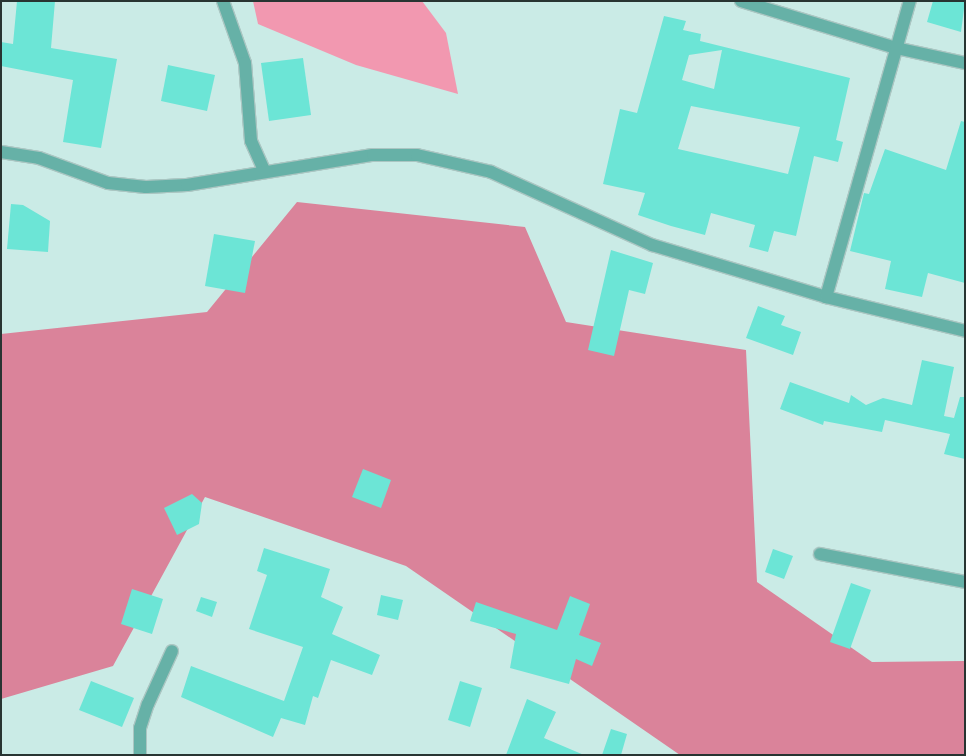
<!DOCTYPE html>
<html>
<head>
<meta charset="utf-8">
<style>
  body { margin:0 }
  #map { position:relative; width:966px; height:756px; overflow:hidden; background:#caebe6; font-family:"Open Sans",sans-serif }
  div>[style] { position:absolute }
  .forest>* { inset:0; background:#da839a }
  .water>* { inset:0; background:#f298b0 }
  .building>* { inset:0; background:#6ce5d6 }
  .roads { filter:drop-shadow(1px 0 #aac6c2) drop-shadow(-1px 0 #aac6c2) drop-shadow(0 1px #aac6c2) drop-shadow(0 -1px #aac6c2) }
  .street>* { height:12px; margin:-6px; padding:0 6px; transform-origin:6px; border-radius:6px; background:#66b1a7 }
  span { translate:-50% -50%; white-space:nowrap; text-align:center; line-height:1.15; -webkit-text-stroke:4px #caebe6; paint-order:stroke }
  .frame { position:absolute; inset:0; border:2px solid #283432; pointer-events:none }
</style>
</head>
<body>
<div id="map">
  <div class="forest">
    <i style="clip-path:polygon(297px 202px,525px 227px,566px 322px,746px 350px,757px 582px,872px 662px,965px 661px,965px 755px,680px 755px,406px 566px,205px 497px,113px 666px,1px 699px,1px 334px,207px 312px)"></i>
  </div>
  <div class="water">
    <i style="clip-path:polygon(253px 1px,422px 1px,446px 33px,458px 94px,356px 65px,258px 24px)"></i>
  </div>
  <div class="building">
    <i style="clip-path:polygon(17px 1px,55px 1px,51px 48px,117px 59px,101px 148px,63px 142px,73px 80px,1px 66px,1px 42px,13px 44px)"></i>
    <i style="clip-path:polygon(933px 1px,965px 1px,961px 32px,927px 22px)"></i>
    <i style="clip-path:polygon(evenodd,664px 16px,686px 21px,683px 30px,701px 34px,700px 41px,850px 78px,836px 140px,843px 142px,838px 162px,814px 156px,796px 236px,774px 231px,768px 252px,749px 247px,755px 225px,711px 213px,705px 235px,671px 226px,638px 215px,645px 193px,603px 184px,620px 109px,637px 113px,664px 16px,722px 50px,714px 89px,682px 80px,689px 55px,722px 50px,664px 16px,691px 106px,800px 127px,788px 174px,678px 149px,691px 106px)"></i>
    <i style="clip-path:polygon(303px 58px,311px 115px,269px 121px,261px 63px)"></i>
    <i style="clip-path:polygon(168px 65px,215px 75px,207px 111px,161px 101px)"></i>
    <i style="clip-path:polygon(961px 121px,965px 122px,965px 283px,928px 273px,922px 297px,885px 289px,891px 261px,850px 251px,864px 193px,869px 194px,885px 149px,946px 170px)"></i>
    <i style="clip-path:polygon(11px 204px,23px 205px,50px 221px,48px 252px,7px 249px)"></i>
    <i style="clip-path:polygon(214px 234px,255px 241px,245px 293px,205px 286px)"></i>
    <i style="clip-path:polygon(611px 250px,653px 263px,645px 294px,629px 290px,614px 356px,588px 350px)"></i>
    <i style="clip-path:polygon(758px 306px,785px 316px,781px 325px,801px 332px,793px 355px,746px 338px)"></i>
    <i style="clip-path:polygon(922px 360px,954px 367px,944px 416px,954px 418px,960px 397px,965px 397px,965px 459px,944px 454px,950px 434px,885px 420px,882px 432px,824px 421px,823px 425px,780px 409px,790px 382px,849px 403px,851px 395px,866px 405px,883px 398px,912px 405px)"></i>
    <i style="clip-path:polygon(363px 469px,391px 480px,381px 508px,352px 497px)"></i>
    <i style="clip-path:polygon(192px 494px,202px 503px,199px 524px,177px 535px,164px 508px)"></i>
    <i style="clip-path:polygon(264px 548px,330px 569px,321px 597px,343px 607px,332px 634px,380px 655px,372px 675px,331px 660px,318px 698px,313px 696px,305px 725px,281px 718px,273px 737px,181px 697px,191px 666px,284px 701px,303px 647px,249px 629px,267px 575px,257px 571px)"></i>
    <i style="clip-path:polygon(773px 549px,793px 556px,784px 579px,765px 572px)"></i>
    <i style="clip-path:polygon(851px 583px,871px 590px,850px 649px,830px 642px)"></i>
    <i style="clip-path:polygon(132px 589px,163px 599px,152px 634px,121px 624px)"></i>
    <i style="clip-path:polygon(381px 595px,403px 600px,398px 620px,377px 615px)"></i>
    <i style="clip-path:polygon(570px 596px,590px 604px,579px 635px,601px 643px,592px 666px,576px 659px,569px 684px,510px 668px,516px 634px,470px 621px,476px 602px,557px 630px)"></i>
    <i style="clip-path:polygon(201px 597px,217px 602px,212px 617px,196px 611px)"></i>
    <i style="clip-path:polygon(91px 681px,134px 698px,122px 727px,79px 710px)"></i>
    <i style="clip-path:polygon(460px 681px,482px 688px,470px 727px,448px 720px)"></i>
    <i style="clip-path:polygon(527px 699px,556px 712px,544px 738px,584px 755px,506px 755px)"></i>
    <i style="clip-path:polygon(611px 729px,627px 734px,621px 755px,602px 755px)"></i>
  </div>
  <div class="roads">
    <div class="street">
      <i style="left:223px;top:1px;width:66px;rotate:70.5deg"></i>
      <i style="left:245px;top:63px;width:78px;rotate:85.6deg"></i>
      <i style="left:251px;top:141px;width:34px;rotate:66deg"></i>
      <i style="left:741px;top:1px;width:162px;rotate:16.9deg"></i>
      <i style="left:896px;top:48px;width:71px;rotate:12.3deg"></i>
      <i style="left:1px;top:152px;width:38px;rotate:9deg"></i>
      <i style="left:39px;top:158px;width:73px;rotate:19.9deg"></i>
      <i style="left:108px;top:183px;width:38px;rotate:6deg"></i>
      <i style="left:146px;top:187px;width:41px;rotate:-2.8deg"></i>
      <i style="left:187px;top:185px;width:188px;rotate:-9.2deg"></i>
      <i style="left:373px;top:155px;width:44px"></i>
      <i style="left:417px;top:155px;width:76px;rotate:12.9deg"></i>
      <i style="left:491px;top:172px;width:177px;rotate:24.4deg"></i>
      <i style="left:652px;top:245px;width:182px;rotate:16.6deg"></i>
      <i style="left:826px;top:297px;width:143px;rotate:13.7deg"></i>
      <i style="left:826px;top:297px;width:308px;rotate:-74.2deg"></i>
      <i style="left:820px;top:554px;width:148px;rotate:10.9deg"></i>
      <i style="left:140px;top:755px;width:27px;rotate:-90deg"></i>
      <i style="left:140px;top:728px;width:25px;rotate:-72deg"></i>
      <i style="left:148px;top:704px;width:58px;rotate:-65.6deg"></i>
    </div>
  </div>
  <div class="frame"></div>
</div>
</body>
</html>
